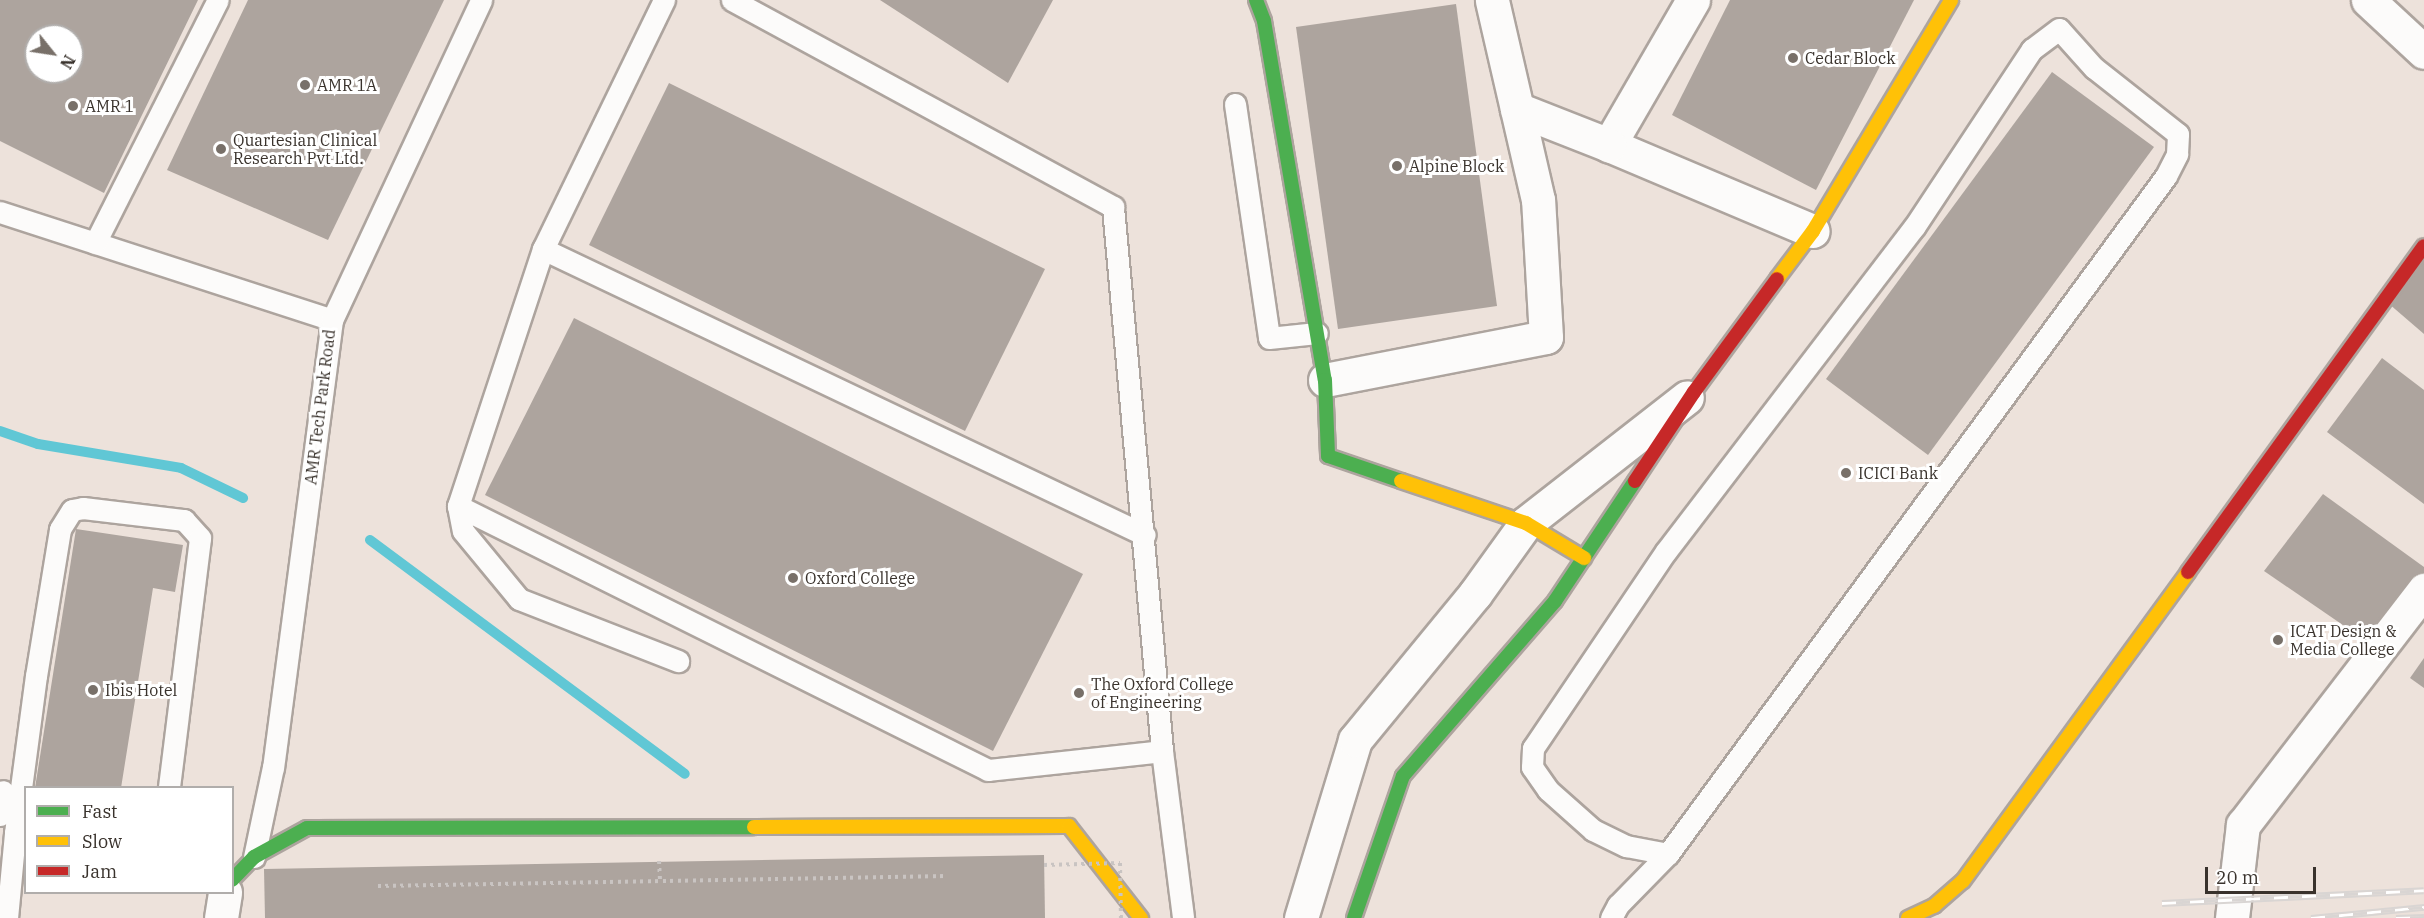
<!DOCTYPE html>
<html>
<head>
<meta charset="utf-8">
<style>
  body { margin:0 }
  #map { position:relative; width:2424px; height:918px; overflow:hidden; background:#ede2db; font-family:"IBM Plex Serif",serif }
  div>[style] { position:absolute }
  .stream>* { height:10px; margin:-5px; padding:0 5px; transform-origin:5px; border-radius:5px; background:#60c7d5 }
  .building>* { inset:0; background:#ada49e }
  .path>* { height:4px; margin-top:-2px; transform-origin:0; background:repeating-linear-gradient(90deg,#c9c4c2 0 3px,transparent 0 7.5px) }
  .roads { filter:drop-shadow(2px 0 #ada49e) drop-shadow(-2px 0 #ada49e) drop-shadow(0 2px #ada49e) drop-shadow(0 -2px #ada49e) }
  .lane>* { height:21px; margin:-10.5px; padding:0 10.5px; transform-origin:10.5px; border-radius:10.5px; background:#fcfbfa }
  .street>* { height:33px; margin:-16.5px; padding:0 16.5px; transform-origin:16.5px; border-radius:16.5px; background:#fcfbfa }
  .fast>* { height:14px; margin:-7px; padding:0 7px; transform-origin:7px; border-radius:7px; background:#4caf50 }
  .slow>* { height:14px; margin:-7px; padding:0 7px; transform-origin:7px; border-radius:7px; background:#ffc107 }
  .jam>* { height:14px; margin:-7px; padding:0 7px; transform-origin:7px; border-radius:7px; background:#c62828 }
  .rail>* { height:7px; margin-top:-3.5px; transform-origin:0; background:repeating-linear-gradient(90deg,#fff 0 14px,#d9d5d3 0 28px); box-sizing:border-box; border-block:2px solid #d9d5d3 }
  .path-bridge>* { height:4px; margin-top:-2px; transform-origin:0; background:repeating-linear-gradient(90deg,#c9c4c2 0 3px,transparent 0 7.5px) }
  .dots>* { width:16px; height:16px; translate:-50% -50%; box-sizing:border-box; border:3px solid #fff; border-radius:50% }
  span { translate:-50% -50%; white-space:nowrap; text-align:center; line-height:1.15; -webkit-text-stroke:6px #fff; paint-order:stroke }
  .poi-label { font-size:16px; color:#39322c }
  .left { translate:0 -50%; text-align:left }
  .street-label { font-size:16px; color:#39322c }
  .legend { position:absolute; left:24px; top:786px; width:210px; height:108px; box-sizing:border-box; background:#fff; border:2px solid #b0adab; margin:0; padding:8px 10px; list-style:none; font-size:18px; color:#39322c }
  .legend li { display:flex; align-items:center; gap:12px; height:30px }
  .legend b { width:30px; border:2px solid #b0adab }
  .north { position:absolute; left:24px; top:24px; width:60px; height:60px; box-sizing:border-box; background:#fff; border:2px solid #b0adab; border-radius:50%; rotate:120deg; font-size:16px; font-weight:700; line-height:24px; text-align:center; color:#39322c }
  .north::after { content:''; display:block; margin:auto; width:21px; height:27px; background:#787069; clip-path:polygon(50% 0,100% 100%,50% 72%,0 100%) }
  .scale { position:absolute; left:2205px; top:867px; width:111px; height:27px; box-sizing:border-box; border:3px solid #39322c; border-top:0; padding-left:8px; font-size:18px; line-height:21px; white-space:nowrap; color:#39322c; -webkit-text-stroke:4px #fff; paint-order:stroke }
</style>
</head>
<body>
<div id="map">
  <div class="stream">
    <i style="left:0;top:431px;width:40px;rotate:18.9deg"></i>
    <i style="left:38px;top:444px;width:145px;rotate:9.5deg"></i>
    <i style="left:181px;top:468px;width:69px;rotate:25.8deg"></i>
    <i style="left:370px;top:540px;width:392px;rotate:36.6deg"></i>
  </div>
  <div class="building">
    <i style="clip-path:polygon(evenodd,0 0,198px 0,104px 193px,0 141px,0 0,36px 36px,72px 36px,72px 72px,36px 72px,36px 36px)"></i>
    <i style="clip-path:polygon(248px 0,444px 0,328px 240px,167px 170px)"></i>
    <i style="clip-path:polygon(880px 0,1053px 0,1008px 83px)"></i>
    <i style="clip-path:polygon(1730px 0,1914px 0,1816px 190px,1672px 115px)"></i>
    <i style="clip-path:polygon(1456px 4px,1497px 306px,1338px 329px,1296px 27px)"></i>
    <i style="clip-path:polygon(2052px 72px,2154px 147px,1928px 455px,1826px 379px)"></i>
    <i style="clip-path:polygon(669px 83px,1045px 269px,965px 431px,589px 245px)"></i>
    <i style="clip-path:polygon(2424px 262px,2424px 334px,2388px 303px)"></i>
    <i style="clip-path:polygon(574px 318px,1083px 574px,993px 751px,485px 495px)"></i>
    <i style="clip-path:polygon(2382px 358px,2424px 390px,2424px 504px,2327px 432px)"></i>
    <i style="clip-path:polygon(2323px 494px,2424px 567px,2424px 606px,2388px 656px,2264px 571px)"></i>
    <i style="clip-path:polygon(76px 529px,183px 545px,175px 592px,153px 588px,121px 788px,35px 788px)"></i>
    <i style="clip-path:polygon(2424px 658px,2424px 688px,2410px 678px)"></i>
    <i style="clip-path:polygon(1044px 855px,1045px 918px,265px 918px,264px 869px)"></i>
  </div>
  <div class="path">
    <i style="left:659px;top:861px;width:20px;rotate:87deg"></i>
    <i style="left:378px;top:886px;width:569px;rotate:-1.01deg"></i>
  </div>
  <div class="roads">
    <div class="lane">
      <i style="left:664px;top:0;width:277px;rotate:115.9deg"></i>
      <i style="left:543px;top:249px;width:666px;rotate:25.41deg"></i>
      <i style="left:732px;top:0;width:434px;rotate:28.5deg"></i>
      <i style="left:1113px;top:207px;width:546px;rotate:84.85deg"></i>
      <i style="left:1162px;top:751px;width:168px;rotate:82.8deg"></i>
      <i style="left:1235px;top:104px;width:236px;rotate:81.7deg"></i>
      <i style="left:1269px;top:338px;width:48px;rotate:-5.9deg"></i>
      <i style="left:0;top:212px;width:349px;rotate:18deg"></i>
      <i style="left:332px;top:320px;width:451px;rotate:97.5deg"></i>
      <i style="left:273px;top:767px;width:92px;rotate:101.9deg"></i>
      <i style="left:95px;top:243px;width:272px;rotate:-63.2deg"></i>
      <i style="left:543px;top:249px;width:271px;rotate:108.3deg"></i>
      <i style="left:458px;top:506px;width:592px;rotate:26.48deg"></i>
      <i style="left:988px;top:770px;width:175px;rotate:-6.2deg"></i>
      <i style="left:332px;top:320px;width:353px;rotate:-65deg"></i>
      <i style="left:458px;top:506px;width:25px;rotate:79deg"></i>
      <i style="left:463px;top:531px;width:88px;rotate:50.5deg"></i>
      <i style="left:519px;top:599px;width:171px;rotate:21.3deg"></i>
      <i style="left:0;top:815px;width:24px;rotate:-83deg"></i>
      <i style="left:26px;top:834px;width:11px;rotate:-175deg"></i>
      <i style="left:15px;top:833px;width:158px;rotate:-82.4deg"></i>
      <i style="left:36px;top:676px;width:149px;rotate:-80.7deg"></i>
      <i style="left:60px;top:529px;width:22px;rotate:-58deg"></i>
      <i style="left:72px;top:510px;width:11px;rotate:-10deg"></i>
      <i style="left:83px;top:508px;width:102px;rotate:6.8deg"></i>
      <i style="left:184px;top:520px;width:24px;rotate:48deg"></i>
      <i style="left:200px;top:538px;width:252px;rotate:97.1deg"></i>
      <i style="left:7px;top:918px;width:85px;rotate:-84.6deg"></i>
      <i style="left:1611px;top:918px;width:15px;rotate:-62deg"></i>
      <i style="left:1618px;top:905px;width:71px;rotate:-45.6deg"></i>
      <i style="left:1668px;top:854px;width:841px;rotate:-53.7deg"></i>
      <i style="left:2166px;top:176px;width:25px;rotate:-63deg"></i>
      <i style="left:2177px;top:154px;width:20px;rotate:-87deg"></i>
      <i style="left:2178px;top:134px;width:107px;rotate:-141.8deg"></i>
      <i style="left:2094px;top:68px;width:52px;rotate:-131.9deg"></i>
      <i style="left:2059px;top:29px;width:34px;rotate:143deg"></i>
      <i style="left:2032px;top:49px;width:214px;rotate:123.5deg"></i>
      <i style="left:1914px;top:227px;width:408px;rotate:127.4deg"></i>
      <i style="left:1666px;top:551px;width:238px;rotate:124deg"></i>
      <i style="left:1533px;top:748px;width:19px;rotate:93deg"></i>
      <i style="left:1532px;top:767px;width:28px;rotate:55deg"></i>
      <i style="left:1548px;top:790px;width:60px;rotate:41.6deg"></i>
      <i style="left:1593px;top:830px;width:37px;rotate:26deg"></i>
      <i style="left:1626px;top:846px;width:43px;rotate:10.8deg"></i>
    </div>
    <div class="street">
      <i style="left:1693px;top:0;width:168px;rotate:120.1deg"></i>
      <i style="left:1609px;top:145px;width:221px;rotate:22.9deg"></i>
      <i style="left:2368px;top:0;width:76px;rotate:42.9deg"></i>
      <i style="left:1517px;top:109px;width:99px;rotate:21.4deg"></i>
      <i style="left:1325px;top:380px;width:225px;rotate:-11deg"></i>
      <i style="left:1546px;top:337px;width:137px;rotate:-93.3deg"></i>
      <i style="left:1538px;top:200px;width:205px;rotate:-103deg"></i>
      <i style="left:221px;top:918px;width:26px;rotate:-81deg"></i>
      <i style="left:1301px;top:918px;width:186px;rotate:-73.1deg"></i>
      <i style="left:1355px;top:740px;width:189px;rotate:-50.6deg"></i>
      <i style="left:1475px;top:594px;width:87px;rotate:-54.3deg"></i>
      <i style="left:1526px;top:523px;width:204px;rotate:-38deg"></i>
      <i style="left:2232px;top:918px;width:94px;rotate:-83.3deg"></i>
      <i style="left:2243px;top:825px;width:297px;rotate:-52.4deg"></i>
    </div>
    <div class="fast">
      <i style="left:1256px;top:0;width:22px;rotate:69deg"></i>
      <i style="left:1264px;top:21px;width:364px;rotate:80.4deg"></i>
      <i style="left:1325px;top:380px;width:76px;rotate:87.7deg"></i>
      <i style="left:1328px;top:456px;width:77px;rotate:18.9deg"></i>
      <i style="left:232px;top:880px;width:32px;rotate:-46deg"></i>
      <i style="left:254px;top:857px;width:60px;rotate:-28.7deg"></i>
      <i style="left:307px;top:828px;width:447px;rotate:-0.1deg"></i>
      <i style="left:1354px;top:918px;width:150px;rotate:-71deg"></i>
      <i style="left:1403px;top:776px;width:232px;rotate:-49deg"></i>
      <i style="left:1555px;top:601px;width:144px;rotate:-56.3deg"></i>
    </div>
    <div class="slow">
      <i style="left:1777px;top:279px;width:60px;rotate:-53.1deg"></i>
      <i style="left:1813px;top:231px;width:269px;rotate:-59.1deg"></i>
      <i style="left:1401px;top:481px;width:132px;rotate:18.6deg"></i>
      <i style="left:1526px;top:523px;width:68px;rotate:31.1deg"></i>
      <i style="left:754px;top:827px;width:315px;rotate:-0.2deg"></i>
      <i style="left:1069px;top:826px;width:117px;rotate:52deg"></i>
      <i style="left:1908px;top:918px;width:29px;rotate:-25deg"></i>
      <i style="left:1934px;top:906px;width:38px;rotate:-41deg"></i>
      <i style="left:1963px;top:881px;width:382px;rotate:-53.9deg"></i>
    </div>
    <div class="jam">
      <i style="left:1635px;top:481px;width:107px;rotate:-56.5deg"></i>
      <i style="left:1694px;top:392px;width:140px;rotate:-53.7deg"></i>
      <i style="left:2188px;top:572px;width:402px;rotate:-54.1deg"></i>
    </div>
  </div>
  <div class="rail">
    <i style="left:2162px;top:903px;width:262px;rotate:-2.8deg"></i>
    <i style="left:2311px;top:918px;width:114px;rotate:-5.6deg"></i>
    <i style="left:2396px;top:918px;width:28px;rotate:-2deg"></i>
  </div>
  <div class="path-bridge">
    <i style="left:1044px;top:865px;width:76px;rotate:-1.5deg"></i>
    <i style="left:1120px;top:863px;width:55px;rotate:89deg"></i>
  </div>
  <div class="dots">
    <i style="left:1793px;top:58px;background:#787069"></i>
    <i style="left:305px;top:85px;background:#787069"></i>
    <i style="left:73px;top:106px;background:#787069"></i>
    <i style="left:221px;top:149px;background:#787069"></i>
    <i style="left:1397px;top:166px;background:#787069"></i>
    <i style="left:1846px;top:473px;background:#787069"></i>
    <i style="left:793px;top:578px;background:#787069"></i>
    <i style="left:2278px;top:640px;background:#787069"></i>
    <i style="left:93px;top:690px;background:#787069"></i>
    <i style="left:1079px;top:693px;background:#787069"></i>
  </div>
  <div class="poi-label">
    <span class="left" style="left:1805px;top:58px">Cedar Block</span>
    <span class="left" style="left:317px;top:85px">AMR 1A</span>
    <span class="left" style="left:85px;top:106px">AMR 1</span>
    <span class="left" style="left:233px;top:149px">Quartesian Clinical<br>Research Pvt Ltd.</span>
    <span class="left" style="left:1409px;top:166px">Alpine Block</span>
    <span class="left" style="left:1858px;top:473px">ICICI Bank</span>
    <span class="left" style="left:805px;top:578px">Oxford College</span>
    <span class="left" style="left:2290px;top:640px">ICAT Design &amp;<br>Media College</span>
    <span class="left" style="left:1091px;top:693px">The Oxford College<br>of Engineering</span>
    <span class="left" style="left:105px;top:690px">Ibis Hotel</span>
  </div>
  <div class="street-label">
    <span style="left:320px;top:407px;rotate:-83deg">AMR Tech Park Road</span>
  </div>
  <ul class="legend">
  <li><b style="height:8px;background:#4caf50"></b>Fast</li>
  <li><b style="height:8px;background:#ffc107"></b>Slow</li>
  <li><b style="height:8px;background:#c62828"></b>Jam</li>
  </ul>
  <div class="north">N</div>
  <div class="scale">20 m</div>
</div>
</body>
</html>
